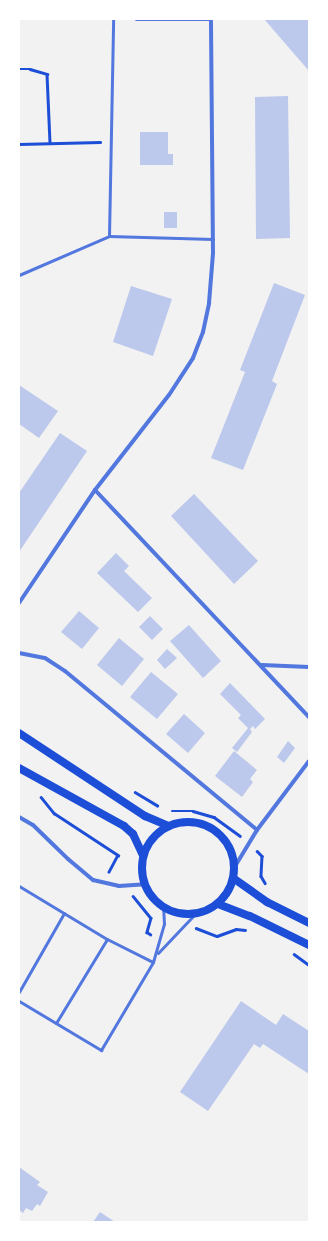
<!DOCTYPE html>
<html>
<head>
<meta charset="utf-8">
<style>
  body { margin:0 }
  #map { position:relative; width:328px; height:1241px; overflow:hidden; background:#f2f2f2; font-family:Commissioner,sans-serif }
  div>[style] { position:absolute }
  .building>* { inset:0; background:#bdc9ec }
  .path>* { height:2.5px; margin:-1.25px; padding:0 1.25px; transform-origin:1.25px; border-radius:1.25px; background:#1d4ed8 }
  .service>* { height:3px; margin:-1.5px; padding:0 1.5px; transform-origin:1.5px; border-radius:1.5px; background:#5277de }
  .minor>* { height:4px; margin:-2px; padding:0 2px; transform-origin:2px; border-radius:2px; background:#5277de }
  .secondary>* { height:8px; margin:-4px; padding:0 4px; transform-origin:4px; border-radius:4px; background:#1d4ed8 }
  .secondary>.ring { margin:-4px; padding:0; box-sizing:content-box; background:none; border:8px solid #1d4ed8; border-radius:50% }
  span { translate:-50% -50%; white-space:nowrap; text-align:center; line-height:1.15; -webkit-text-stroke:3px #fff; paint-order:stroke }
  .frame { position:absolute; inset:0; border:20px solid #fff; pointer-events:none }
</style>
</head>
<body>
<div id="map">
  <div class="building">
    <i style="clip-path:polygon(264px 19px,309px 19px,309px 71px)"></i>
    <i style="clip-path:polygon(288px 96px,290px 238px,256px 239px,255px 97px)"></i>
    <i style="clip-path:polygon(140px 132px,168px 132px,168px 154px,173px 154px,173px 165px,140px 165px)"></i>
    <i style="clip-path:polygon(164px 212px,177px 212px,177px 228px,164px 228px)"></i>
    <i style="clip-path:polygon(274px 283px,305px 295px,272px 381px,277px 384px,243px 470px,211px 458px,245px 372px,240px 370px)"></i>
    <i style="clip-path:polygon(131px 286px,172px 299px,153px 356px,113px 342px)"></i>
    <i style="clip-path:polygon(19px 385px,58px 411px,39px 438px,19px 424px)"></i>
    <i style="clip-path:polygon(60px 433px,87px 451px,19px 552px,19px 493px)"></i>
    <i style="clip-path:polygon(194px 494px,258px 561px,234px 584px,171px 516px)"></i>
    <i style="clip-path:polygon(116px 553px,129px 566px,124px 571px,152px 598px,138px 612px,97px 573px)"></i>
    <i style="clip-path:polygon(79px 611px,99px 628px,82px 649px,61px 632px)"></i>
    <i style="clip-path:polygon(150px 616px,163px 629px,152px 640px,139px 627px)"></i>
    <i style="clip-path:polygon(189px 625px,221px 661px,203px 678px,170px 641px)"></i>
    <i style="clip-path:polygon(119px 638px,144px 659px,122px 686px,97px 665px)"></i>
    <i style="clip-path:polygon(167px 649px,177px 658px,165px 669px,157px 660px)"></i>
    <i style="clip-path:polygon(151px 672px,178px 694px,157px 719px,130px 697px)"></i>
    <i style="clip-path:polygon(230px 683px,265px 719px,255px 729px,253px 726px,250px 729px,252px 732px,237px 752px,232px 748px,248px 728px,238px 718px,241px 715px,220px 694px)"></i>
    <i style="clip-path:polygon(184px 714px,205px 733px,188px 753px,166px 734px)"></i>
    <i style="clip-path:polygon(288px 741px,295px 748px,284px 763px,277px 757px)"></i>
    <i style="clip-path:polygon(234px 751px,257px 770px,250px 779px,253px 782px,242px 797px,215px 776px)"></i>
    <i style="clip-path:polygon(241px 1001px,276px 1025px,283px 1014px,309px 1031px,309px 1074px,263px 1044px,260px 1048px,254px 1044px,208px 1111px,180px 1092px)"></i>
    <i style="clip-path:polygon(19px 1167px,40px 1182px,37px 1185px,48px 1192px,40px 1206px,37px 1204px,32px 1211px,26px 1208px,23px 1213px,19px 1210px)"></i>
    <i style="clip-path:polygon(100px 1212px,115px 1222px,93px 1222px)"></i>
  </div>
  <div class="path">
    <i style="left:19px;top:69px;width:11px"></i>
    <i style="left:30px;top:69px;width:18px;rotate:16deg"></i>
    <i style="left:47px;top:74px;width:69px;rotate:87.5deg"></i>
    <i style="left:19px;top:144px;width:81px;rotate:-1.4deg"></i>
    <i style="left:135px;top:792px;width:26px;rotate:31deg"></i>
    <i style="left:41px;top:797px;width:21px;rotate:51deg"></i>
    <i style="left:54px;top:813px;width:77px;rotate:33.3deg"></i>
    <i style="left:118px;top:855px;width:19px;rotate:118deg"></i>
    <i style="left:172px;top:811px;width:21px"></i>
    <i style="left:193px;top:811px;width:22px;rotate:16deg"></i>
    <i style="left:214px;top:817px;width:32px;rotate:36deg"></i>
    <i style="left:257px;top:851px;width:7px;rotate:45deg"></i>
    <i style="left:262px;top:856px;width:20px;rotate:93deg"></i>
    <i style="left:261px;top:876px;width:8px;rotate:60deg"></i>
    <i style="left:133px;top:896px;width:28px;rotate:51deg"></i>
    <i style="left:151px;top:918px;width:15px;rotate:106deg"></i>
    <i style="left:147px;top:932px;width:4px;rotate:34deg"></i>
    <i style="left:196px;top:928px;width:22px;rotate:21deg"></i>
    <i style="left:217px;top:936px;width:20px;rotate:-20deg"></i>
    <i style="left:236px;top:929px;width:9px;rotate:6deg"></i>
    <i style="left:294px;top:954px;width:19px;rotate:36deg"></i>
  </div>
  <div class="service">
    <i style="left:136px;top:19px;width:75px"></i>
    <i style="left:109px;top:236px;width:217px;rotate:-88.9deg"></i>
    <i style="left:19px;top:275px;width:98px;rotate:-23.4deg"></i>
    <i style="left:109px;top:236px;width:104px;rotate:1.7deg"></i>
    <i style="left:19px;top:886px;width:103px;rotate:31.1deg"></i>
    <i style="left:107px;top:939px;width:51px;rotate:26.6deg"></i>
    <i style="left:153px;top:962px;width:40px;rotate:-74deg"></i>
    <i style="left:164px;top:924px;width:17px;rotate:-93deg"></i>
    <i style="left:158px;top:953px;width:54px;rotate:-46.5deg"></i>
    <i style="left:19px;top:992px;width:91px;rotate:-60.3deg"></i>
    <i style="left:19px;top:1001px;width:96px;rotate:30.9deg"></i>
    <i style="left:101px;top:1050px;width:102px;rotate:-59.4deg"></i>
    <i style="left:56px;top:1023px;width:98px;rotate:-58.7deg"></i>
  </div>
  <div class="minor">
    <i style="left:95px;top:490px;width:312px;rotate:46.7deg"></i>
    <i style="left:19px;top:603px;width:136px;rotate:-56.1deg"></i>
    <i style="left:95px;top:490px;width:120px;rotate:-52.1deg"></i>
    <i style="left:169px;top:395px;width:44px;rotate:-57deg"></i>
    <i style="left:193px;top:358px;width:28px;rotate:-69deg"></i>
    <i style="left:203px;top:332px;width:30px;rotate:-78deg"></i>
    <i style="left:209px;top:303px;width:50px;rotate:-85.4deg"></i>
    <i style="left:213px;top:253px;width:234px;rotate:-90.5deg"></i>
    <i style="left:19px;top:653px;width:26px;rotate:11deg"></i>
    <i style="left:45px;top:658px;width:24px;rotate:33deg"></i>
    <i style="left:65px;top:671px;width:249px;rotate:39.6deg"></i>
    <i style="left:262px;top:665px;width:47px;rotate:2.4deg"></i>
    <i style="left:19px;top:817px;width:16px;rotate:30deg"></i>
    <i style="left:33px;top:825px;width:49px;rotate:44.2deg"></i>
    <i style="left:68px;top:859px;width:33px;rotate:40deg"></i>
    <i style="left:93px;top:880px;width:27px;rotate:13deg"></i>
    <i style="left:119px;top:886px;width:26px;rotate:-4deg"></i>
    <i style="left:234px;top:868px;width:44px;rotate:-58.8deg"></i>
    <i style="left:257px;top:830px;width:86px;rotate:-53deg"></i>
  </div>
  <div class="secondary">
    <i style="left:19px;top:733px;width:151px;rotate:33.4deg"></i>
    <i style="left:145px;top:816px;width:26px;rotate:23deg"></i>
    <i style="left:19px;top:768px;width:120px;rotate:28.9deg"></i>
    <i style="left:124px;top:826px;width:12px;rotate:42deg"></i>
    <i style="left:133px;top:834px;width:23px;rotate:65deg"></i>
    <i class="ring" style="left:142px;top:822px;width:84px;height:84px"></i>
    <i style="left:233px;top:878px;width:42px;rotate:35.2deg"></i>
    <i style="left:267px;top:902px;width:47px;rotate:26.6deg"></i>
    <i style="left:218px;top:904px;width:34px;rotate:21deg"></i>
    <i style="left:250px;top:916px;width:66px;rotate:26.2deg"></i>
  </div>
  <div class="frame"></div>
</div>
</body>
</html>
